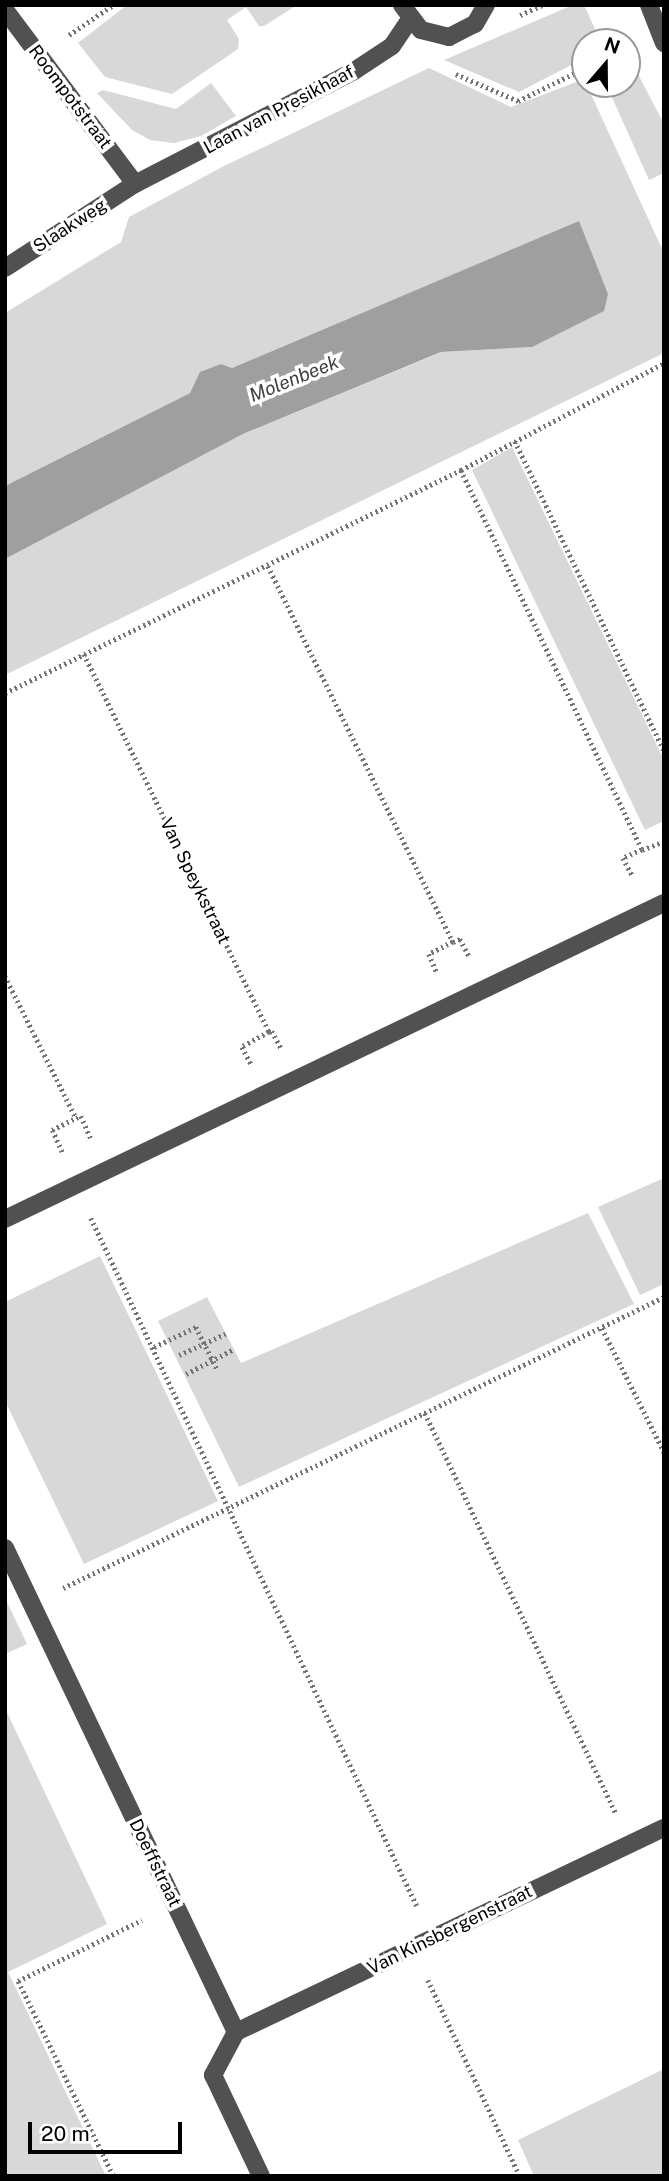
<!DOCTYPE html>
<html>
<head>
<meta charset="utf-8">
<style>
  body { margin:0 }
  #map { position:relative; width:669px; height:2181px; overflow:hidden; background:#fff; font-family:"Public Sans",sans-serif }
  div>[style] { position:absolute }
  .green>* { inset:0; background:#d8d8d8 }
  .water>* { inset:0; background:#9f9f9f }
  .path>* { height:4.5px; margin-top:-2.25px; transform-origin:0; background:repeating-linear-gradient(90deg,#737373 0 2px,transparent 0 5.5px) }
  .minor>* { height:18px; margin:-9px; padding:0 9px; transform-origin:9px; border-radius:9px; background:#515151 }
  span { translate:-50% -50%; white-space:nowrap; text-align:center; line-height:1.15; -webkit-text-stroke:7px #fff; paint-order:stroke }
  .street-label { font-size:18px; color:#000 }
  .water-label { font-size:19px; color:#404040; font-style:italic }
  .frame { position:absolute; inset:0; border:7px solid #000; pointer-events:none }
  .north { position:absolute; left:571px; top:28px; width:70px; height:70px; box-sizing:border-box; background:#fff; border:2px solid #999; border-radius:50%; rotate:20deg; font-size:19px; font-weight:700; line-height:28px; text-align:center; color:#000 }
  .north::after { content:''; display:block; margin:auto; width:24px; height:32px; background:#000; clip-path:polygon(50% 0,100% 100%,50% 72%,0 100%) }
  .scale { position:absolute; left:28px; top:2122px; width:154px; height:32px; box-sizing:border-box; border:4px solid #000; border-top:0; padding-left:9px; font-size:21px; line-height:24px; white-space:nowrap; color:#000; -webkit-text-stroke:5px #fff; paint-order:stroke }
</style>
</head>
<body>
<div id="map">
  <div class="green">
    <i style="clip-path:polygon(127px 5px,297px 5px,264px 26px,259px 26px,246px 7px,227px 20px,239px 39px,238px 49px,172px 94px,105px 77px,78px 43px)"></i>
    <i style="clip-path:polygon(573px 5px,584px 5px,601px 42px,585px 42px,585px 58px,519px 92px,444px 60px)"></i>
    <i style="clip-path:polygon(628px 55px,664px 124px,664px 173px,649px 180px,606px 84px,627px 84px)"></i>
    <i style="clip-path:polygon(429px 68px,511px 107px,584px 79px,664px 253px,664px 353px,5px 675px,5px 559px,243px 434px,442px 352px,532px 347px,608px 294px,578px 222px,232px 368px,221px 364px,190px 393px,5px 486px,5px 313px,121px 242px,129px 217px,224px 166px)"></i>
    <i style="clip-path:polygon(211px 83px,236px 116px,201px 136px,174px 143px,150px 140px,132px 130px,97px 93px,103px 90px,176px 109px)"></i>
    <i style="clip-path:polygon(512px 447px,664px 760px,664px 821px,645px 830px,472px 470px)"></i>
    <i style="clip-path:polygon(664px 1178px,664px 1284px,640px 1295px,598px 1207px)"></i>
    <i style="clip-path:polygon(588px 1213px,634px 1304px,239px 1487px,158px 1321px,207px 1297px,241px 1363px)"></i>
    <i style="clip-path:polygon(100px 1256px,218px 1501px,84px 1564px,5px 1401px,5px 1302px)"></i>
    <i style="clip-path:polygon(5px 1598px,27px 1644px,5px 1654px)"></i>
    <i style="clip-path:polygon(5px 1708px,107px 1924px,8px 1972px,106px 2176px,5px 2176px)"></i>
    <i style="clip-path:polygon(664px 2069px,664px 2176px,534px 2176px,518px 2140px)"></i>
  </div>
  <div class="water">
    <i style="clip-path:polygon(579px 221px,608px 294px,604px 311px,532px 347px,441px 352px,243px 434px,5px 559px,5px 486px,190px 393px,200px 372px,221px 364px,232px 368px)"></i>
  </div>
  <div class="path">
    <i style="left:520px;top:15px;width:24px;rotate:-24deg"></i>
    <i style="left:69px;top:35px;width:53px;rotate:-34.3deg"></i>
    <i style="left:456px;top:74px;width:68px;rotate:23.5deg"></i>
    <i style="left:518px;top:101px;width:75px;rotate:-26.2deg"></i>
    <i style="left:515px;top:441px;width:343px;rotate:64.3deg"></i>
    <i style="left:461px;top:470px;width:421px;rotate:64.5deg"></i>
    <i style="left:642px;top:850px;width:21px;rotate:157deg"></i>
    <i style="left:623px;top:858px;width:21px;rotate:62deg"></i>
    <i style="left:268px;top:566px;width:419px;rotate:63.8deg"></i>
    <i style="left:453px;top:942px;width:27px;rotate:153deg"></i>
    <i style="left:429px;top:954px;width:21px;rotate:67deg"></i>
    <i style="left:84px;top:654px;width:421px;rotate:63.9deg"></i>
    <i style="left:269px;top:1032px;width:31px;rotate:151deg"></i>
    <i style="left:242px;top:1047px;width:19px;rotate:62deg"></i>
    <i style="left:5px;top:693px;width:508px;rotate:-26.06deg"></i>
    <i style="left:461px;top:470px;width:229px;rotate:-27.8deg"></i>
    <i style="left:642px;top:850px;width:24px;rotate:-22deg"></i>
    <i style="left:453px;top:942px;width:8px;rotate:-23deg"></i>
    <i style="left:460px;top:939px;width:19px;rotate:62deg"></i>
    <i style="left:5px;top:976px;width:159px;rotate:63.4deg"></i>
    <i style="left:76px;top:1118px;width:5px;rotate:-22deg"></i>
    <i style="left:81px;top:1116px;width:24px;rotate:66deg"></i>
    <i style="left:269px;top:1032px;width:3px;rotate:-18deg"></i>
    <i style="left:272px;top:1031px;width:19px;rotate:62deg"></i>
    <i style="left:62px;top:1152px;width:24px;rotate:-114deg"></i>
    <i style="left:52px;top:1130px;width:27px;rotate:-27deg"></i>
    <i style="left:91px;top:1218px;width:761px;rotate:64.65deg"></i>
    <i style="left:602px;top:1328px;width:139px;rotate:63.4deg"></i>
    <i style="left:154px;top:1347px;width:47px;rotate:-25.5deg"></i>
    <i style="left:196px;top:1327px;width:49px;rotate:63.4deg"></i>
    <i style="left:179px;top:1355px;width:51px;rotate:-24.5deg"></i>
    <i style="left:186px;top:1374px;width:54px;rotate:-27.5deg"></i>
    <i style="left:425px;top:1413px;width:443px;rotate:64.5deg"></i>
    <i style="left:63px;top:1588px;width:668px;rotate:-25.84deg"></i>
    <i style="left:428px;top:1980px;width:217px;rotate:64.9deg"></i>
    <i style="left:113px;top:2176px;width:217px;rotate:-116deg"></i>
    <i style="left:18px;top:1981px;width:138px;rotate:-26.2deg"></i>
  </div>
  <div class="minor">
    <i style="left:402px;top:5px;width:31px;rotate:53deg"></i>
    <i style="left:421px;top:30px;width:29px;rotate:14deg"></i>
    <i style="left:449px;top:37px;width:29px;rotate:-27deg"></i>
    <i style="left:475px;top:24px;width:22px;rotate:-60deg"></i>
    <i style="left:649px;top:5px;width:41px;rotate:68.5deg"></i>
    <i style="left:5px;top:10px;width:217px;rotate:53.2deg"></i>
    <i style="left:5px;top:268px;width:155px;rotate:-32.9deg"></i>
    <i style="left:135px;top:184px;width:246px;rotate:-27.3deg"></i>
    <i style="left:354px;top:71px;width:45px;rotate:-33.3deg"></i>
    <i style="left:392px;top:46px;width:30px;rotate:-56deg"></i>
    <i style="left:5px;top:1219px;width:731px;rotate:-25.62deg"></i>
    <i style="left:5px;top:1548px;width:536px;rotate:64.49deg"></i>
    <i style="left:236px;top:2032px;width:474px;rotate:-25.5deg"></i>
    <i style="left:236px;top:2032px;width:49px;rotate:118.1deg"></i>
    <i style="left:213px;top:2075px;width:112px;rotate:64.6deg"></i>
  </div>
  <div class="street-label">
    <span style="left:70px;top:97px;rotate:53deg">Roompotstraat</span>
    <span style="left:279px;top:110px;rotate:-28deg">Laan van Presikhaaf</span>
    <span style="left:70px;top:226px;rotate:-33deg">Slaakweg</span>
    <span style="left:195px;top:881px;rotate:64deg">Van Speykstraat</span>
    <span style="left:155px;top:1863px;rotate:64deg">Doeffstraat</span>
    <span style="left:450px;top:1930px;rotate:-26deg">Van Kinsbergenstraat</span>
  </div>
  <div class="water-label">
    <span style="left:294px;top:379px;rotate:-22deg">Molenbeek</span>
  </div>
  <div class="frame"></div>
  <div class="north">N</div>
  <div class="scale">20 m</div>
</div>
</body>
</html>
